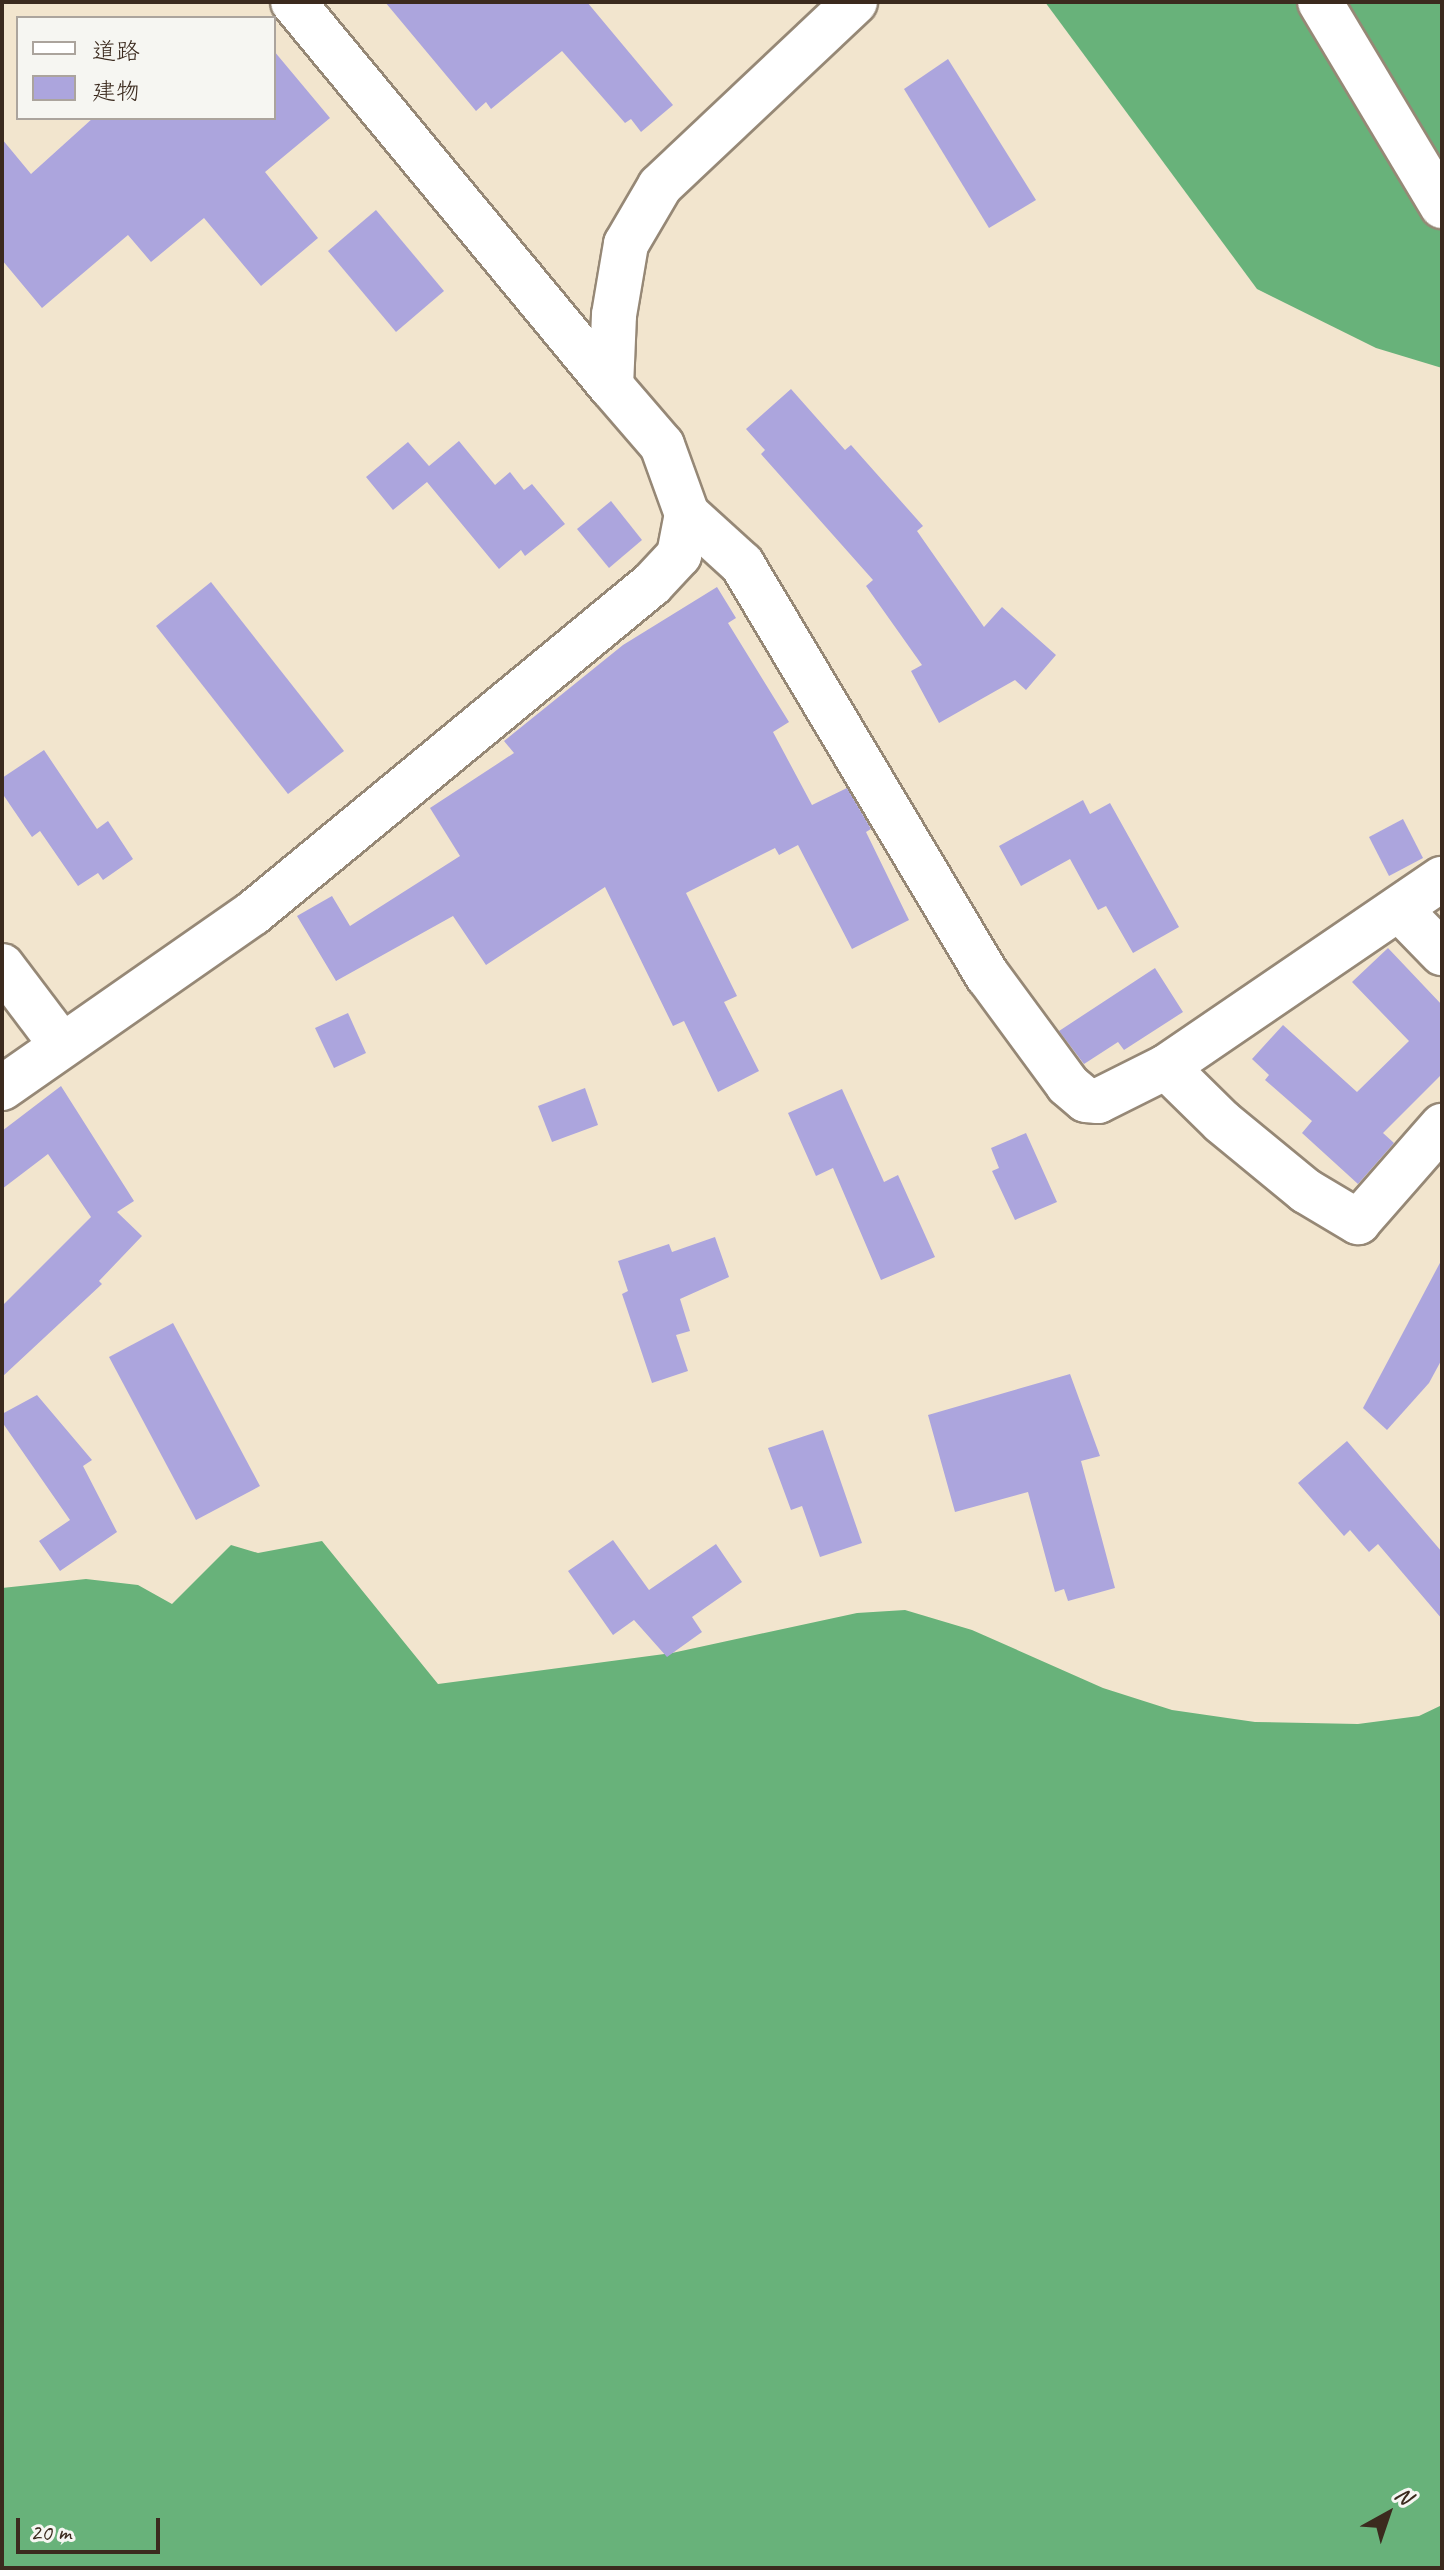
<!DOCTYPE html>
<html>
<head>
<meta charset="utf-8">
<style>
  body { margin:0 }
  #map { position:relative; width:1444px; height:2570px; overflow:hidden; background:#f2e5ce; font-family:Caveat,"Klee One",sans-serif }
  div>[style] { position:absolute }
  .forest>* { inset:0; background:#68b27a }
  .building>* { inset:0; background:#aca5dd }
  .roads { filter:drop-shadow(2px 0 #968876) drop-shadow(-2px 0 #968876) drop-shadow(0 2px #968876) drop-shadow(0 -2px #968876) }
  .minor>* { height:44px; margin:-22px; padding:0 22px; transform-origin:22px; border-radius:22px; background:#fff }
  span { translate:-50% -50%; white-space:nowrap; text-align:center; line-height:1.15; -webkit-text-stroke:7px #f6f6f2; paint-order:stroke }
  .frame { position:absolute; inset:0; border:4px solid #3b2a1e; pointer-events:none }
  .legend { position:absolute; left:16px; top:16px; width:260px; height:104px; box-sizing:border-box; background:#f6f6f2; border:2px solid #aba49d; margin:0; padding:10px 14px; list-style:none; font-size:24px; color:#3b2a1e }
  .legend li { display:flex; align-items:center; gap:16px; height:40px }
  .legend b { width:40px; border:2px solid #aba49d }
  .north { position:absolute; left:1348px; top:2474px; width:80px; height:80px; -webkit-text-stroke:6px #f6f6f2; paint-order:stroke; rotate:40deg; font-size:22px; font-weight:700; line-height:32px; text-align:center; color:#3b2a1e }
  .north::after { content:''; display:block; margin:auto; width:28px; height:36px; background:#3b2a1e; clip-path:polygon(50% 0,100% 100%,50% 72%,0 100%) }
  .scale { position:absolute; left:16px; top:2518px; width:144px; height:36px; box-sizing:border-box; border:4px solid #3b2a1e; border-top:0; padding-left:10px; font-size:24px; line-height:28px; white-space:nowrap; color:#3b2a1e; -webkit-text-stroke:6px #f6f6f2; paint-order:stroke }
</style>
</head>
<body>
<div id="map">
  <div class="forest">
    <i style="clip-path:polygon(1045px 2px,1442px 2px,1442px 368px,1376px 348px,1257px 289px)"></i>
    <i style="clip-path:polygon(322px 1541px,438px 1684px,672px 1653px,857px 1613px,905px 1610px,972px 1630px,1103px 1688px,1172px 1710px,1255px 1722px,1358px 1724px,1419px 1716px,1442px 1705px,1442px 2568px,2px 2568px,2px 1588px,86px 1579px,138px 1585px,172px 1604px,231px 1545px,258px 1553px)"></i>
  </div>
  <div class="building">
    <i style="clip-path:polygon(385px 2px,587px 2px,673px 105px,641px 132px,631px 119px,625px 123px,562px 51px,491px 109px,486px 102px,476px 111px)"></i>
    <i style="clip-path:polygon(274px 51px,330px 118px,265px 172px,318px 238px,261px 286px,204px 218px,151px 262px,128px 235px,42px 308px,2px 260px,2px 139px,31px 174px,93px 118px,274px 118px)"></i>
    <i style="clip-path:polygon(948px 59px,1036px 200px,989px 228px,904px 89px)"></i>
    <i style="clip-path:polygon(376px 210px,444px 291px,396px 332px,328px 251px)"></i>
    <i style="clip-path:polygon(791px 389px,845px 450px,851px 445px,923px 526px,917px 531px,984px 627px,1002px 607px,1056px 655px,1026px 690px,1015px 680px,939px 723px,911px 671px,922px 665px,866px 586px,873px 580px,761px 454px,765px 450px,746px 429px)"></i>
    <i style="clip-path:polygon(459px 441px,495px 485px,510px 472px,524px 490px,532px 484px,565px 524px,525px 556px,521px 550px,499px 569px,427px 482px,393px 510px,366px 477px,408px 442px,429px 466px)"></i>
    <i style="clip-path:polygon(611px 501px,642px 540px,609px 568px,577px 529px)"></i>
    <i style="clip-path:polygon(211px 582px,344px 751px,288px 794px,156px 626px)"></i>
    <i style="clip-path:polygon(717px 587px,736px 618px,728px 623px,789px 722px,773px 732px,812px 805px,847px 788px,871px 829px,866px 832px,909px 920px,852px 949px,798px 845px,779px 855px,775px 848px,686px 893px,737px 996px,724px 1002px,759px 1071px,718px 1092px,684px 1021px,673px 1026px,605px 887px,486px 965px,453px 916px,336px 981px,297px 916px,332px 896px,350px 926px,460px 856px,430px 808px,514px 753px,504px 741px,623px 645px)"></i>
    <i style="clip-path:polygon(44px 750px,97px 829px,108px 821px,133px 859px,103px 880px,98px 873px,78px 886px,40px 831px,32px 837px,2px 793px,2px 778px)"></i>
    <i style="clip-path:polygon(1083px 800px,1090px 814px,1110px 803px,1179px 927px,1133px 953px,1106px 906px,1098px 910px,1070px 859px,1021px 886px,999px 846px)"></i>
    <i style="clip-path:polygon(1403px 819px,1423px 858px,1389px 876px,1369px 837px)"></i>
    <i style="clip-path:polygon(1388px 948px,1442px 1005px,1442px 1074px,1383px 1133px,1394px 1143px,1358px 1184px,1302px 1133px,1312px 1121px,1265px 1080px,1269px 1075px,1252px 1059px,1283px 1025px,1357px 1092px,1409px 1041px,1352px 982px)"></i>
    <i style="clip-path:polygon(1155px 968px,1183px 1012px,1124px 1050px,1118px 1042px,1084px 1064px,1059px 1031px)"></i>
    <i style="clip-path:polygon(348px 1013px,366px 1053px,334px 1068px,315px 1028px)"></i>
    <i style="clip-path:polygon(61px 1086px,134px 1201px,117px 1212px,142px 1236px,99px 1281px,102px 1284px,2px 1377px,2px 1306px,91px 1217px,48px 1154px,2px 1189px,2px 1131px)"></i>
    <i style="clip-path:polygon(585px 1088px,598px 1125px,552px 1142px,538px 1106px)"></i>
    <i style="clip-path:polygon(842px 1089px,884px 1182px,898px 1175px,935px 1257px,881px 1280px,833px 1168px,816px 1176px,788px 1113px)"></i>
    <i style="clip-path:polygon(1026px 1133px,1057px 1202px,1015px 1220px,992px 1171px,999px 1168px,991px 1148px)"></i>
    <i style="clip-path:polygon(715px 1237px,729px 1277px,680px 1299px,690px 1331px,676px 1335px,688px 1371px,652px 1383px,622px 1294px,628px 1291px,618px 1261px,669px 1244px,672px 1252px)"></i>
    <i style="clip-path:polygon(1442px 1259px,1442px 1359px,1429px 1383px,1387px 1430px,1363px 1408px)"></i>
    <i style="clip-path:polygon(173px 1323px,260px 1486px,196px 1520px,109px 1357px)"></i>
    <i style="clip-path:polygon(1070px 1374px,1100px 1456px,1081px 1461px,1115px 1588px,1068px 1601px,1064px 1589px,1055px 1592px,1028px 1492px,955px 1512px,928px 1415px)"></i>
    <i style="clip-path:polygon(37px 1395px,92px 1460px,83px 1466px,117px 1532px,60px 1571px,39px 1541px,70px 1520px,2px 1422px,2px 1414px)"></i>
    <i style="clip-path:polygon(823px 1430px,862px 1543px,820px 1557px,802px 1506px,791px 1510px,768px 1448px)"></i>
    <i style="clip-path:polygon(1347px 1441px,1442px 1552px,1442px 1619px,1378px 1544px,1369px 1552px,1350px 1530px,1344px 1536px,1298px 1483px)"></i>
    <i style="clip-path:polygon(613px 1540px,649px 1590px,716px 1544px,742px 1582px,692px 1617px,702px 1632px,667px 1657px,634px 1620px,613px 1635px,568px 1571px)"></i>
  </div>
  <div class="roads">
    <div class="minor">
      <i style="left:293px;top:2px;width:499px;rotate:50.4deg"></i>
      <i style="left:855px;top:2px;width:268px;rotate:136.7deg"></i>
      <i style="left:660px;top:186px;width:67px;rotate:120.4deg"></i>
      <i style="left:626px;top:244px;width:72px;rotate:99.6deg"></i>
      <i style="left:614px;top:315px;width:71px;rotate:92.4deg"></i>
      <i style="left:611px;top:386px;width:78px;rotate:49.2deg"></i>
      <i style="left:662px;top:445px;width:73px;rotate:70.1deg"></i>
      <i style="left:687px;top:514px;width:74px;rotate:42.3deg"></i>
      <i style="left:742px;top:564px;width:480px;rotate:59.2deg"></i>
      <i style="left:988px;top:976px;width:135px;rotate:53.7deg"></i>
      <i style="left:1068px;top:1085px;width:23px;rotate:40deg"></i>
      <i style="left:1086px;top:1100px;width:12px;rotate:5deg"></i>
      <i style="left:1098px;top:1101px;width:76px;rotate:-26.6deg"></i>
      <i style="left:1166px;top:1067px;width:334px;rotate:-34.3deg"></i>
      <i style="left:1320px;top:2px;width:238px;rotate:59.1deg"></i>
      <i style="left:1399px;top:909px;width:62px;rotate:45.7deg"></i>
      <i style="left:2px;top:966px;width:98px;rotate:52.9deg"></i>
      <i style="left:1166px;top:1067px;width:78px;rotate:44.5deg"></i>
      <i style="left:1222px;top:1122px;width:109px;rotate:39.4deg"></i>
      <i style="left:1306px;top:1191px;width:61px;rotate:30.8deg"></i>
      <i style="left:1358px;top:1222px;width:128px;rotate:-48.8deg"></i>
      <i style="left:2px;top:1088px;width:306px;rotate:-34.9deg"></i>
      <i style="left:253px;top:913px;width:517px;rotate:-39.51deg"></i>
      <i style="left:652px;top:584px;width:40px;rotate:-47deg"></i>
      <i style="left:679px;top:555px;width:42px;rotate:-79deg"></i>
    </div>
  </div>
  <div class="frame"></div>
  <ul class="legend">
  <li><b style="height:10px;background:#fff"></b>道路</li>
  <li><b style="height:22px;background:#aca5dd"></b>建物</li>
  </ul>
  <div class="north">N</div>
  <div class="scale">20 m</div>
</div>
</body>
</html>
